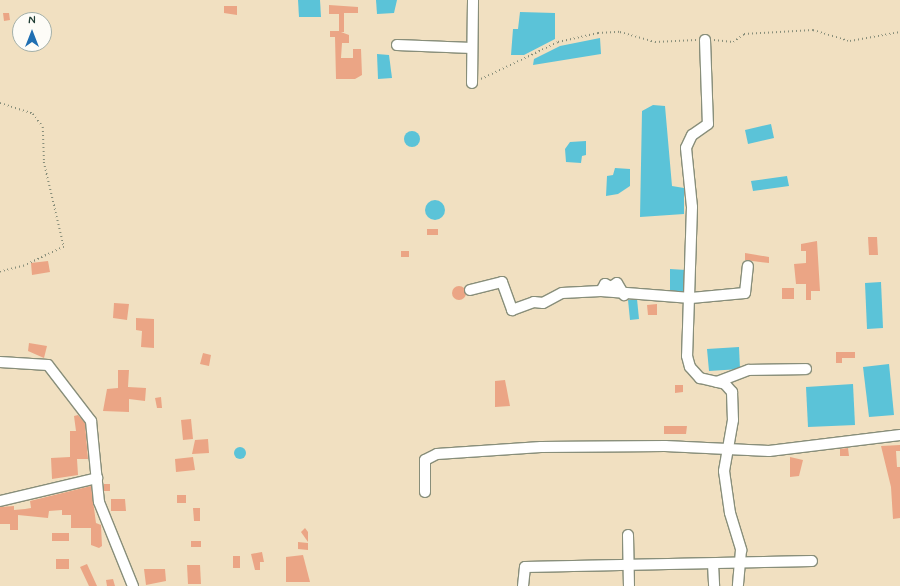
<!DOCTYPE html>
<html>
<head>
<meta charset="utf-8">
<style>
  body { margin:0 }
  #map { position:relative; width:900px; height:586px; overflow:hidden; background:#f1e0c1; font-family:Mynerve,sans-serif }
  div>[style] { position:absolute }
  .water>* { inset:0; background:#5bc3d8 }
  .round { border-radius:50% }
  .building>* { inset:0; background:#eba585 }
  .path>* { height:1.5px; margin-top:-0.75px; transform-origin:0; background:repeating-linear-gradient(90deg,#888e7a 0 1px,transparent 0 4px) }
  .roads { filter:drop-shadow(1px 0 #888e7a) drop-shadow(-1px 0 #888e7a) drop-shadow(0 1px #888e7a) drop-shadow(0 -1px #888e7a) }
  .minor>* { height:10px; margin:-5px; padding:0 5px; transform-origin:5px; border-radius:5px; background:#fff }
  span { translate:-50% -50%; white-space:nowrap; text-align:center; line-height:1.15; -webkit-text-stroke:4px #fdfcf7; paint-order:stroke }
  .north { position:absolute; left:12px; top:12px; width:40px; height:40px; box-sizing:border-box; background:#fdfcf7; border:1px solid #a4b0a9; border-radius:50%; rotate:0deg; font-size:11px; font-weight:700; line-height:16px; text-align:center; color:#1f3d34 }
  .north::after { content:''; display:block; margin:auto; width:14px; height:18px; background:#1f6fb2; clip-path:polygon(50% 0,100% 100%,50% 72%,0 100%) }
</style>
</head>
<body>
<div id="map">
  <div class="water">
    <i style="clip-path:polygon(298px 0,320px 0,321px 17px,299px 17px)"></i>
    <i style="clip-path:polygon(376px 0,397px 0,394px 13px,377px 14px)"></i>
    <i style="clip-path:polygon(520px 12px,555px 13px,555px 39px,524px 55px,511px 55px,513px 29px,518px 29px)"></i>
    <i style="clip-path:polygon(600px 38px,601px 54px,533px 65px,534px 59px,560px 46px)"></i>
    <i style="clip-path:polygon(377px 54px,389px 55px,392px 78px,378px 79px)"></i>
    <i style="clip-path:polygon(653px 105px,665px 106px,672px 186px,684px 188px,684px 214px,640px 217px,642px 111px)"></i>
    <i style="clip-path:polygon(771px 124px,774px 138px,748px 144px,745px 130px)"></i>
    <i class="round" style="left:404px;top:131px;width:16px;height:16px"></i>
    <i style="clip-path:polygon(586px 141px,586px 155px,582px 156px,581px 163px,566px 162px,565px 149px,570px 142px)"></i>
    <i style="clip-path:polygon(615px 168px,630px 169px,630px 186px,618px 194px,606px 196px,607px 176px,613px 175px)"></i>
    <i style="clip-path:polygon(787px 176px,789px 186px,753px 191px,751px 181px)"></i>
    <i class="round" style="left:425px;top:200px;width:20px;height:20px"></i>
    <i style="clip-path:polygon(670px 269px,686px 270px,686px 293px,670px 293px)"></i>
    <i style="clip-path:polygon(881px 282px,883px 328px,867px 329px,865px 283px)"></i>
    <i style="clip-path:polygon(637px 299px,639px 319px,630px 320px,628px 300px)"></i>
    <i style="clip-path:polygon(739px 347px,740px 369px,709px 371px,707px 349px)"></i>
    <i style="clip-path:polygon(889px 364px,894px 415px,869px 417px,863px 367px)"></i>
    <i style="clip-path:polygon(853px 384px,855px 425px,808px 427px,806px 387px)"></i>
    <i class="round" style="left:234px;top:447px;width:12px;height:12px"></i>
  </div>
  <div class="building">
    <i style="clip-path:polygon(329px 5px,358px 7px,358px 13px,344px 13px,344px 32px,341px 32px,349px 35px,349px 43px,342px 43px,341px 58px,353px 58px,353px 49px,361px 49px,362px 75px,355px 79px,336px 79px,335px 37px,330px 37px,330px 31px,339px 31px,339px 14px,329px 14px)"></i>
    <i style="clip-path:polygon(224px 6px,237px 6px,237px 15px,224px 13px)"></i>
    <i style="clip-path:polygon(3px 13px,9px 13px,10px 20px,4px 21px)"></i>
    <i style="clip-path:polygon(427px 229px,438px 229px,438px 235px,427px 235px)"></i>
    <i style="clip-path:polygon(868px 237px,877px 237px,878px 255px,869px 255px)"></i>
    <i style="clip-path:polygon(817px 241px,820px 291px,811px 291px,811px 300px,806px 300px,806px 284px,796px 284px,794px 264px,806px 263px,806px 251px,801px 251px,801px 244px)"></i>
    <i style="clip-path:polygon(401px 251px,409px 251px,409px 257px,401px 257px)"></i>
    <i style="clip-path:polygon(745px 253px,769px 257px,769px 263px,745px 260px)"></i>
    <i style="clip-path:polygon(48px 261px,50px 272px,32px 275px,31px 263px)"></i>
    <i class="round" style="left:452px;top:286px;width:14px;height:14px"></i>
    <i style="clip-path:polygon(782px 288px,794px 288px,794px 299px,782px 299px)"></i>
    <i style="clip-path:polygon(114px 303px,129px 304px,127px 320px,113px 318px)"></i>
    <i style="clip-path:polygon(657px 304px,657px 315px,648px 315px,647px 305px)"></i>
    <i style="clip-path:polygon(136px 318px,154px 319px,154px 348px,141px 347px,142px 331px,136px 330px)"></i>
    <i style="clip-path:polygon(29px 343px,47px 346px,44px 358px,28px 351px)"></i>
    <i style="clip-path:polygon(836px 352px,855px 352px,855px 358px,842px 358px,842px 363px,836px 363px)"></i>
    <i style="clip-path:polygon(203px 353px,211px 355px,209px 366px,200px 364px)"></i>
    <i style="clip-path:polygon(118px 370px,129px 370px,128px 387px,146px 388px,145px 401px,129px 399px,129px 412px,103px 411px,107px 389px,118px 388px)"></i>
    <i style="clip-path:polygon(505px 380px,510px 406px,495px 407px,495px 381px)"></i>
    <i style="clip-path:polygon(675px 385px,683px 385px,683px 392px,675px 393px)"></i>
    <i style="clip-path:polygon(161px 397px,162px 408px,157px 408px,155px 398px)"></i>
    <i style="clip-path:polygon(78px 415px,85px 423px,88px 459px,77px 459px,78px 475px,52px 479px,51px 458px,70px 457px,70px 431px,76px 431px,74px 416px)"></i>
    <i style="clip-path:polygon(191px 419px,193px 439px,183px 440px,181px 420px)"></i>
    <i style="clip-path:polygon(664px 426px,687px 426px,686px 434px,664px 434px)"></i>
    <i style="clip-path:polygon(208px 439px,209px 453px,192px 454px,195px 440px)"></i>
    <i style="clip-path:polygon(900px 445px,900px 451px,896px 451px,897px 467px,900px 467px,900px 518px,893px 519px,891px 487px,881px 446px)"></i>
    <i style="clip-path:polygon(848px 448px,849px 456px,840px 456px,840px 449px)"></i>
    <i style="clip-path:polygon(193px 457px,195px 470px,176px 472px,175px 459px)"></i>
    <i style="clip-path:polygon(790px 457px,803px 460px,799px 476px,790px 477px)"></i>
    <i style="clip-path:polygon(104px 484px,110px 484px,110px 491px,104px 491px)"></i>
    <i style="clip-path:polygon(91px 486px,96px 523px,101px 525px,102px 546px,99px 548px,91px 545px,91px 528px,71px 528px,71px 515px,62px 515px,62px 510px,49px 511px,48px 518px,18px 515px,18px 530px,10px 530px,10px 524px,0 524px,0 507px,14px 506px,14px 510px,25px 509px,31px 508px,30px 501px)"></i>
    <i style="clip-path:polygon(177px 495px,186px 495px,186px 503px,177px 503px)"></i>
    <i style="clip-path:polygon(111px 499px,125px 499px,126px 511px,111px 511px)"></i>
    <i style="clip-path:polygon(193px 508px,200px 508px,200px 521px,194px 521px)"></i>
    <i style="clip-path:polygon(305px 528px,308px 532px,308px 542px,301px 532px)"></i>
    <i style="clip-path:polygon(52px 533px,69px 533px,69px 541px,52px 541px)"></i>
    <i style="clip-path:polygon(191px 541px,201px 541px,201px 547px,191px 547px)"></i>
    <i style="clip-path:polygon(298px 542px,308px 543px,308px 550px,298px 549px)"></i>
    <i style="clip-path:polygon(262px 552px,264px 562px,260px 562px,260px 570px,255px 570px,251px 554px)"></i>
    <i style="clip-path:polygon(303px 555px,310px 582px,286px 582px,286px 557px)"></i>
    <i style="clip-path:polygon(233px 556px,240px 556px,240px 568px,233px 568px)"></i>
    <i style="clip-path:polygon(56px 559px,69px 559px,69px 569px,56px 569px)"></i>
    <i style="clip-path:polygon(87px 564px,97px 586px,89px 586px,80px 567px)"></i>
    <i style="clip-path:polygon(187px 565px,200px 565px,201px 584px,188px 584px)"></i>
    <i style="clip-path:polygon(144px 569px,165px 569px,166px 581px,146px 585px)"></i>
    <i style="clip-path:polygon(113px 579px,115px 586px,107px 586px,106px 580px)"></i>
  </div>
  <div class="path">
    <i style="left:714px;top:40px;width:19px;rotate:6deg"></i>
    <i style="left:733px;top:42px;width:14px;rotate:-36deg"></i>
    <i style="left:744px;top:34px;width:69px;rotate:-3.3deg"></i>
    <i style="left:813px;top:30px;width:39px;rotate:17deg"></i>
    <i style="left:850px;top:41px;width:51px;rotate:-10.2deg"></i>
    <i style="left:481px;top:79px;width:85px;rotate:-25.7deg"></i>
    <i style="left:558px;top:42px;width:41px;rotate:-12.7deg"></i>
    <i style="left:598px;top:33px;width:22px;rotate:-3deg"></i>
    <i style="left:620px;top:32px;width:36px;rotate:16deg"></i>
    <i style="left:655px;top:42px;width:41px;rotate:-2.8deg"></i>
    <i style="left:0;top:103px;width:35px;rotate:18deg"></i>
    <i style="left:33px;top:114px;width:16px;rotate:52deg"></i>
    <i style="left:43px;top:127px;width:35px;rotate:88deg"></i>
    <i style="left:44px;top:162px;width:87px;rotate:76.8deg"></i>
    <i style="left:64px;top:247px;width:44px;rotate:154.6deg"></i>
    <i style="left:24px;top:266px;width:25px;rotate:166deg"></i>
  </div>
  <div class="roads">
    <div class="minor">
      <i style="left:705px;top:40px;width:84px;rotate:88deg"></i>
      <i style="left:708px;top:124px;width:19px;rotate:145deg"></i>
      <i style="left:692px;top:135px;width:14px;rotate:115deg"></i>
      <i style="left:686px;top:148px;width:59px;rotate:84.2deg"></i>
      <i style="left:692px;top:207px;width:149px;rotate:91.9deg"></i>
      <i style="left:687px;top:356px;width:11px;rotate:75deg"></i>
      <i style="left:690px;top:367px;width:15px;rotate:48deg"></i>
      <i style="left:700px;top:378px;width:26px;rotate:13deg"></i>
      <i style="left:725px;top:384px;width:11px;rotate:49deg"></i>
      <i style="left:732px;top:392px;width:28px;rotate:88deg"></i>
      <i style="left:733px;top:420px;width:52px;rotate:100deg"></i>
      <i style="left:724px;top:471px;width:42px;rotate:81.9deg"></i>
      <i style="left:730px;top:513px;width:39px;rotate:73deg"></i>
      <i style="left:741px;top:550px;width:36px;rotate:95deg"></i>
      <i style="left:397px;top:45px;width:75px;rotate:2.3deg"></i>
      <i style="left:472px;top:83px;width:83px;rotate:-89.3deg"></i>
      <i style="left:470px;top:290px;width:33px;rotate:-14deg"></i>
      <i style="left:502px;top:282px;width:30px;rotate:70deg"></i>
      <i style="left:512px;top:310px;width:23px;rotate:-20deg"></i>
      <i style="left:534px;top:302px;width:9px;rotate:6deg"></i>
      <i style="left:543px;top:303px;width:21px;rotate:-28deg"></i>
      <i style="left:562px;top:293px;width:39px;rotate:-3deg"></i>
      <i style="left:601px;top:291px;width:90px;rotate:4.4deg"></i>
      <i style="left:691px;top:298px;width:54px;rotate:-5.3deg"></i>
      <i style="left:745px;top:293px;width:27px;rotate:-84deg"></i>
      <i style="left:601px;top:291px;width:8px;rotate:-60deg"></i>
      <i style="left:605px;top:284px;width:7px;rotate:27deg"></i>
      <i style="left:611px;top:287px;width:7px;rotate:-34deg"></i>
      <i style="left:617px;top:283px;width:14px;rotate:60deg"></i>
      <i style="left:0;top:362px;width:48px;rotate:3.6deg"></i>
      <i style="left:48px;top:365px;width:71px;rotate:52.5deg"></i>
      <i style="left:91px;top:421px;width:81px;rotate:84.4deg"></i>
      <i style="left:99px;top:502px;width:91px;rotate:68deg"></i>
      <i style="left:717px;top:382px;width:34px;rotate:-21deg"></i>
      <i style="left:749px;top:370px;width:57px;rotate:-1deg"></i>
      <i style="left:425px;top:492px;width:32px;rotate:-90deg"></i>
      <i style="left:425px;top:460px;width:13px;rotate:-27deg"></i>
      <i style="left:437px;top:454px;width:104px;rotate:-3.9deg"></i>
      <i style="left:541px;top:447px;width:124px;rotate:-0.5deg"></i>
      <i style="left:665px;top:446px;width:104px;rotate:2.8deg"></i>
      <i style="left:769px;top:451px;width:132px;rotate:-7deg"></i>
      <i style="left:0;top:501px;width:100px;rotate:-13.3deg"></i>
      <i style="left:628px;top:535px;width:51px;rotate:88.9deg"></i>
      <i style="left:713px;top:564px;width:22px;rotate:87deg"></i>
      <i style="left:523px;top:586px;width:19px;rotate:-84deg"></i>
      <i style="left:525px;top:567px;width:287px;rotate:-1.2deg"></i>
    </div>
  </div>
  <div class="north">N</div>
</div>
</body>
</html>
